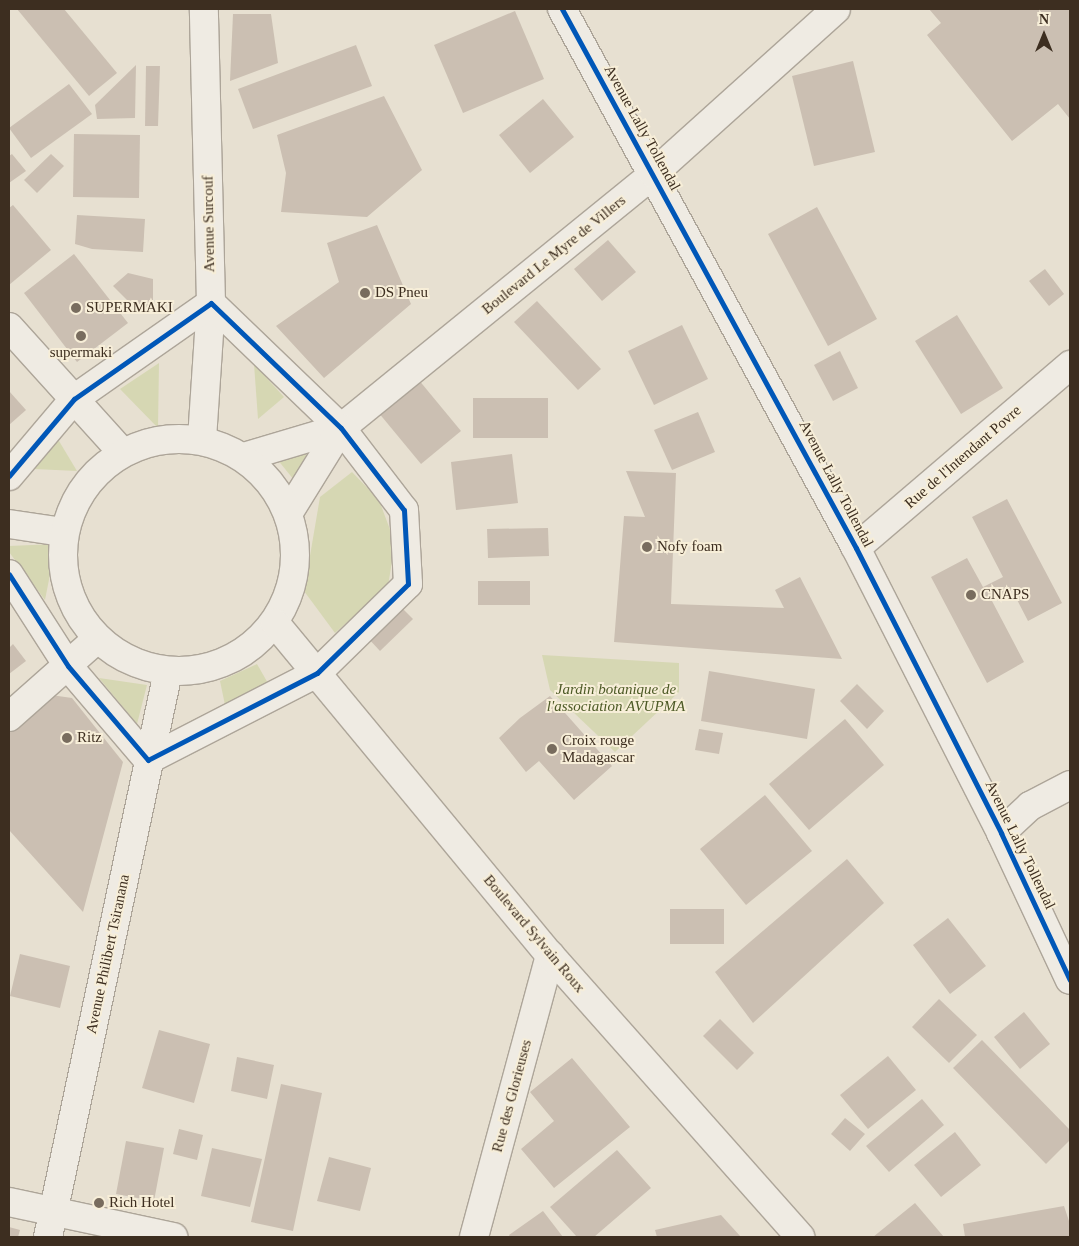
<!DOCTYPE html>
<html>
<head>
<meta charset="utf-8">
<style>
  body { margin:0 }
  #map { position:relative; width:1079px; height:1246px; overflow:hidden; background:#e7e0d1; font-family:Georgia,serif }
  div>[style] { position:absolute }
  .green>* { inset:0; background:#d6d7b3 }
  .building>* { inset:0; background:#cbbfb2 }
  .roads { filter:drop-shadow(1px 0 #ada599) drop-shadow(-1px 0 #ada599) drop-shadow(0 1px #ada599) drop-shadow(0 -1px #ada599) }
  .street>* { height:28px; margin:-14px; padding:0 14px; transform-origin:14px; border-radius:14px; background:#efebe3 }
  .secondary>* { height:28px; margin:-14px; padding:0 14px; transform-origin:14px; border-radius:14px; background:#efebe3 }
  .secondary>.ring { margin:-14px; padding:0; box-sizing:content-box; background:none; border:28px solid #efebe3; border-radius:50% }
  .cycleway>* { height:5px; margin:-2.5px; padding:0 2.5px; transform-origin:2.5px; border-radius:2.5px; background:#0057b8 }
  .dots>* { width:14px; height:14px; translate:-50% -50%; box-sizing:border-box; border:2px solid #f7eed8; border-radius:50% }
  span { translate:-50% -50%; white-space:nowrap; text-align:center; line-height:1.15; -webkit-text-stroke:4px #f7eed8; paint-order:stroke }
  .street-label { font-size:15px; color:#3d2e20 }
  .poi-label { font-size:15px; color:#3d2e20 }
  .left { translate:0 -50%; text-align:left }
  .park-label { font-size:15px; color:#4d5a26; font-style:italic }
  .frame { position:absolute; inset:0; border:10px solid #3d2e20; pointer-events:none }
  .north { position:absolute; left:1019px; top:10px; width:50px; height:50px; -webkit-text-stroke:4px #f7eed8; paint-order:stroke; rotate:0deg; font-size:14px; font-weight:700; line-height:20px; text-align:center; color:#3d2e20 }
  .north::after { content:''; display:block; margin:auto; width:18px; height:22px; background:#3d2e20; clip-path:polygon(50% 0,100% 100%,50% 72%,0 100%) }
</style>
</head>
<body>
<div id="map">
  <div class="green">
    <i style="clip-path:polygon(159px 363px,158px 428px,120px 389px)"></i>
    <i style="clip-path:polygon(254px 364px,284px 397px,258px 419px)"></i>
    <i style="clip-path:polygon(56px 436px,77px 471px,34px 469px)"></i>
    <i style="clip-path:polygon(312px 443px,294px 480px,277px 459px)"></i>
    <i style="clip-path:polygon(352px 472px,379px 500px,395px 543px,388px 586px,335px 633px,304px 591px,320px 497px)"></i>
    <i style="clip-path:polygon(56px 544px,45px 600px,9px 552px,9px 546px)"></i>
    <i style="clip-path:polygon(542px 655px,679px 663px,679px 692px,615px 752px,550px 690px)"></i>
    <i style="clip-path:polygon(257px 664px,269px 685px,225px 705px,220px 681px)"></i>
    <i style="clip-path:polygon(99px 678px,147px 685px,137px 724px)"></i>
  </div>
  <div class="building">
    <i style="clip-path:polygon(17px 9px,64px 9px,117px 73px,89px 96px)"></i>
    <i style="clip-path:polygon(929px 9px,1070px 9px,1070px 119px,1058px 104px,1012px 141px,927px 35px,941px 23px)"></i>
    <i style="clip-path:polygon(515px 11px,544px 79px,463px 113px,434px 45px)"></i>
    <i style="clip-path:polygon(233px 14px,271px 14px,278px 63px,230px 81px)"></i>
    <i style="clip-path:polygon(356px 45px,372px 86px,253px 129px,238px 89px)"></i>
    <i style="clip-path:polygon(853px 61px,875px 152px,814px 166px,792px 76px)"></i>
    <i style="clip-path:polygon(136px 65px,135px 118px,97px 119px,95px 105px)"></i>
    <i style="clip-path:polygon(146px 66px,160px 66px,158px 126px,145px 126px)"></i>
    <i style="clip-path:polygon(69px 84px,92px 114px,31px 158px,9px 128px)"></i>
    <i style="clip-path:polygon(384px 96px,422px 170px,367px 217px,281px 212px,286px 173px,277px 135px)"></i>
    <i style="clip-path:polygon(543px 99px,574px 137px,530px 173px,499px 135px)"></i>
    <i style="clip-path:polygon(74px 134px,140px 135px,139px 198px,73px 197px)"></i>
    <i style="clip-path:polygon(12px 154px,26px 171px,9px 183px,9px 156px)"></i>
    <i style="clip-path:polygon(51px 154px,64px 166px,37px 193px,24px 180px)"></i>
    <i style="clip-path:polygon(13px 205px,51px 250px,9px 285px,9px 208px)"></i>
    <i style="clip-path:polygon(817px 207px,877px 319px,828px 346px,768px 234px)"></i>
    <i style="clip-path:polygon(77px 215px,145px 219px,143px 252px,92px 249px,75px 244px)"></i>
    <i style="clip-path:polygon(377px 225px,411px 304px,324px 378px,276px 326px,339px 282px,327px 243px)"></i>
    <i style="clip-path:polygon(608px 240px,636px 272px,602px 301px,574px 269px)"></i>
    <i style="clip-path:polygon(74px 254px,128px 323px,77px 362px,24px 293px)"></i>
    <i style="clip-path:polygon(1045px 269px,1064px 294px,1049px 306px,1029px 281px)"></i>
    <i style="clip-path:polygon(128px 273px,153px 279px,153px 304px,138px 311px,113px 286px)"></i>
    <i style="clip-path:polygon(537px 301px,601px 369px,578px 390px,514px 322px)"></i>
    <i style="clip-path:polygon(957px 315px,1003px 388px,961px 414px,915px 341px)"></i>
    <i style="clip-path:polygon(682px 325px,708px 379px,654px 405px,628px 351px)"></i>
    <i style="clip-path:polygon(840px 351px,858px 388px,833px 401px,814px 365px)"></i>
    <i style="clip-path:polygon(418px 379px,461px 431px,421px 464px,378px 412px)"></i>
    <i style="clip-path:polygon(9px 391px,26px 410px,9px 425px)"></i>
    <i style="clip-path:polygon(473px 398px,548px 398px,548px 438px,473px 438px)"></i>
    <i style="clip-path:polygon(698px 412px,715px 452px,672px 470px,654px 430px)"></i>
    <i style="clip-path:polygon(512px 454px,518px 503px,456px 510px,451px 462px)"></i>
    <i style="clip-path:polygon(626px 471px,676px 473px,671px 604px,784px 608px,775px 590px,800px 577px,842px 659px,614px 642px,624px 516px,645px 517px)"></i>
    <i style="clip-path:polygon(1007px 499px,1062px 603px,1028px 621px,1012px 590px,992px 601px,1024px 662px,987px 683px,931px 577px,967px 558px,983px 587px,1003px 577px,972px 517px)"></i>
    <i style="clip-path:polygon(548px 528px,549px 556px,488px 558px,487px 529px)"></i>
    <i style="clip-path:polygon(478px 581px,530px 581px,530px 605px,478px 605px)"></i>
    <i style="clip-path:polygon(399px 605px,413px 619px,380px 651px,367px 637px)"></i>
    <i style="clip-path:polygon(13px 644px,26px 661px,9px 674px,9px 648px)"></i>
    <i style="clip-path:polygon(709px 671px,815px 689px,807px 739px,701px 721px)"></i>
    <i style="clip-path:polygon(857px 684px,884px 711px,867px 729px,840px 701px)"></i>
    <i style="clip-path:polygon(44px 694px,72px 698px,123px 762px,83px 912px,9px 830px,9px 726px)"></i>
    <i style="clip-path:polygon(550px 696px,612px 766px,574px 800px,539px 761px,526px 772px,499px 738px,520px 718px)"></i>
    <i style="clip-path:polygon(845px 719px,884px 765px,809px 830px,769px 784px)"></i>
    <i style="clip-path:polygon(699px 729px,723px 733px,719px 754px,695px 750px)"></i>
    <i style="clip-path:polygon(765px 795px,812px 851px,746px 905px,700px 849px)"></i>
    <i style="clip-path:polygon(847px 859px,884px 903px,753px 1023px,715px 972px)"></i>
    <i style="clip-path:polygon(670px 909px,724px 909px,724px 944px,670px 944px)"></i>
    <i style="clip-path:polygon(948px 918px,986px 966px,950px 994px,913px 945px)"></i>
    <i style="clip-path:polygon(20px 954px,70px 966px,60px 1008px,10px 996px)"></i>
    <i style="clip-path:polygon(939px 999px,977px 1035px,949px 1063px,912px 1027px)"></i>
    <i style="clip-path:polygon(1024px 1012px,1050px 1044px,1020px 1069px,994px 1037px)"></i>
    <i style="clip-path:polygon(720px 1019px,754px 1053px,737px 1070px,703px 1036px)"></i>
    <i style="clip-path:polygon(159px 1030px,210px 1044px,194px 1103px,142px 1088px)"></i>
    <i style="clip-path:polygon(982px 1040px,1070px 1130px,1070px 1140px,1046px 1164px,953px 1068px)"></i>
    <i style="clip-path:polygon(888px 1056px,916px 1090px,868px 1129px,840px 1095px)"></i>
    <i style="clip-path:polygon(237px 1057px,274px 1065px,267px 1099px,231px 1091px)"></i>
    <i style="clip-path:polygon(572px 1058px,630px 1127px,554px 1188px,521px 1149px,554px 1121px,530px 1092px)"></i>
    <i style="clip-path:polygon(281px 1084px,322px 1093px,293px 1231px,251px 1222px)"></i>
    <i style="clip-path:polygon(922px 1099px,944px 1125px,889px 1172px,866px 1146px)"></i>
    <i style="clip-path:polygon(845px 1118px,865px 1134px,850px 1151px,831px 1134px)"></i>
    <i style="clip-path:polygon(179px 1129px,203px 1135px,197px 1160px,173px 1154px)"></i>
    <i style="clip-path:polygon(955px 1132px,981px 1165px,941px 1197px,914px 1165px)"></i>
    <i style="clip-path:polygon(126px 1141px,164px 1148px,154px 1201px,116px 1194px)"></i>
    <i style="clip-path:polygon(212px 1148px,262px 1159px,250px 1207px,201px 1196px)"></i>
    <i style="clip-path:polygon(617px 1150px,651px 1188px,594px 1237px,577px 1237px,550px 1207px)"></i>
    <i style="clip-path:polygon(329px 1157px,371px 1168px,360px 1211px,317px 1201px)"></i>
    <i style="clip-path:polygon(915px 1203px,944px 1237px,873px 1237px)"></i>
    <i style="clip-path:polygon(1064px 1206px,1070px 1224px,1070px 1237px,965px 1237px,963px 1224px)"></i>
    <i style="clip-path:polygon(543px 1211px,563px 1237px,510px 1237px,509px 1235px)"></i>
    <i style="clip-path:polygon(721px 1215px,741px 1237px,657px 1237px,655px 1230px)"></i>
    <i style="clip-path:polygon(9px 1227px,20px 1230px,18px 1237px,9px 1237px)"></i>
  </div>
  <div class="roads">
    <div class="street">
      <i style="left:562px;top:9px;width:614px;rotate:61.39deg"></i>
      <i style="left:856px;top:548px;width:320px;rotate:63deg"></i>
      <i style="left:1001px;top:833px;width:162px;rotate:64.9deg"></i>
      <i style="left:202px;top:439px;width:136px;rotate:-86.2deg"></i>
      <i style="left:211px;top:303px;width:294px;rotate:-91.4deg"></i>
      <i style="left:244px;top:457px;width:101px;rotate:-16.6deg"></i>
      <i style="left:341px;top:428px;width:402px;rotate:-39.1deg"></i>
      <i style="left:653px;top:174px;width:246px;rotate:-42deg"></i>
      <i style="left:9px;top:476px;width:101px;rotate:-49.8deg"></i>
      <i style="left:74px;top:399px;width:167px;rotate:-35deg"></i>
      <i style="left:211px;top:303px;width:180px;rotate:43.9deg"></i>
      <i style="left:341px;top:428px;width:103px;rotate:52.5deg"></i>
      <i style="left:404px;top:510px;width:74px;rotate:86.9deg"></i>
      <i style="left:408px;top:584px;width:127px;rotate:135.6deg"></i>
      <i style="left:317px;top:673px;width:190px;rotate:152.8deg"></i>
      <i style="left:148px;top:760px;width:123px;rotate:-130.4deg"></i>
      <i style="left:68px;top:666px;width:109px;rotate:-122.7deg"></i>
      <i style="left:289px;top:512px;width:99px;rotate:-58.2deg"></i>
      <i style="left:9px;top:524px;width:55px;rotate:8.4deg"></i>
      <i style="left:856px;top:548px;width:282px;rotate:-40.5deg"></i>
      <i style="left:9px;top:717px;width:118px;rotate:-41.6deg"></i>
      <i style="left:1001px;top:833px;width:40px;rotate:-43deg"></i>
      <i style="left:1030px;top:806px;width:45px;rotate:-27.7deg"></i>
      <i style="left:9px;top:1202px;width:168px;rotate:12deg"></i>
      <i style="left:48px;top:1237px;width:578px;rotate:-78.01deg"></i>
      <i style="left:474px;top:1237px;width:292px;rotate:-74.9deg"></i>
    </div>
    <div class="secondary">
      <i style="left:9px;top:327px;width:169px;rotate:47.9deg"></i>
      <i class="ring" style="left:63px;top:439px;width:204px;height:204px"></i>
      <i style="left:275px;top:623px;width:431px;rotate:50.4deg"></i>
      <i style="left:550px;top:955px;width:377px;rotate:48.4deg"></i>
    </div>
  </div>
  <div class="cycleway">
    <i style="left:562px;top:9px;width:614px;rotate:61.39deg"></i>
    <i style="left:856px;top:548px;width:320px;rotate:63deg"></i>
    <i style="left:1001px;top:833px;width:162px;rotate:64.9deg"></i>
    <i style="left:9px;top:476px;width:101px;rotate:-49.8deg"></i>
    <i style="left:74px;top:399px;width:167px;rotate:-35deg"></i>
    <i style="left:211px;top:303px;width:180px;rotate:43.9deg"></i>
    <i style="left:341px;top:428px;width:103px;rotate:52.5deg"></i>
    <i style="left:404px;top:510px;width:74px;rotate:86.9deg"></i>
    <i style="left:408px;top:584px;width:127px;rotate:135.6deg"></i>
    <i style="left:317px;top:673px;width:190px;rotate:152.8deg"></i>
    <i style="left:148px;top:760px;width:123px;rotate:-130.4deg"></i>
    <i style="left:68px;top:666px;width:109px;rotate:-122.7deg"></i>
  </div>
  <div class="dots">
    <i style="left:365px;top:293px;background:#786c5e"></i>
    <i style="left:76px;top:308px;background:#786c5e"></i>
    <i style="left:81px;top:336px;background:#786c5e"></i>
    <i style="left:647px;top:547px;background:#786c5e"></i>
    <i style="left:971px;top:595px;background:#786c5e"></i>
    <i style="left:67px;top:738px;background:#786c5e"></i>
    <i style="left:552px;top:749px;background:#786c5e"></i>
    <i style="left:99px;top:1203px;background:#786c5e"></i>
  </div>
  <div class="street-label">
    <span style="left:642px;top:128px;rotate:61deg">Avenue Lally Tollendal</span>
    <span style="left:209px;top:224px;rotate:-91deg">Avenue Surcouf</span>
    <span style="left:554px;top:255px;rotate:-39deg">Boulevard Le Myre de Villers</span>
    <span style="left:963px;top:457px;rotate:-41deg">Rue de l'Intendant Povre</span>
    <span style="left:836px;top:484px;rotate:62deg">Avenue Lally Tollendal</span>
    <span style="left:1020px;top:845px;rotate:64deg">Avenue Lally Tollendal</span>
    <span style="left:534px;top:934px;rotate:50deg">Boulevard Sylvain Roux</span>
    <span style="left:108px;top:954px;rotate:-78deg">Avenue Philibert Tsiranana</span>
    <span style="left:512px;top:1096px;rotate:-75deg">Rue des Glorieuses</span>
  </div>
  <div class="poi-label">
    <span class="left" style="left:375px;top:293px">DS Pneu</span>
    <span class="left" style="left:86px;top:308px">SUPERMAKI</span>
    <span style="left:81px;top:353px">supermaki</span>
    <span class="left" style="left:657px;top:547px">Nofy foam</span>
    <span class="left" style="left:981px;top:595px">CNAPS</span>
    <span class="left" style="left:77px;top:738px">Ritz</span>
    <span class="left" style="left:562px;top:749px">Croix rouge<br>Madagascar</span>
    <span class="left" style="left:109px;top:1203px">Rich Hotel</span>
  </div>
  <div class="park-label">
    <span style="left:616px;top:698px">Jardin botanique de<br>l'association AVUPMA</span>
  </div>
  <div class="frame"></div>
  <div class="north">N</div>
</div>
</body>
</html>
